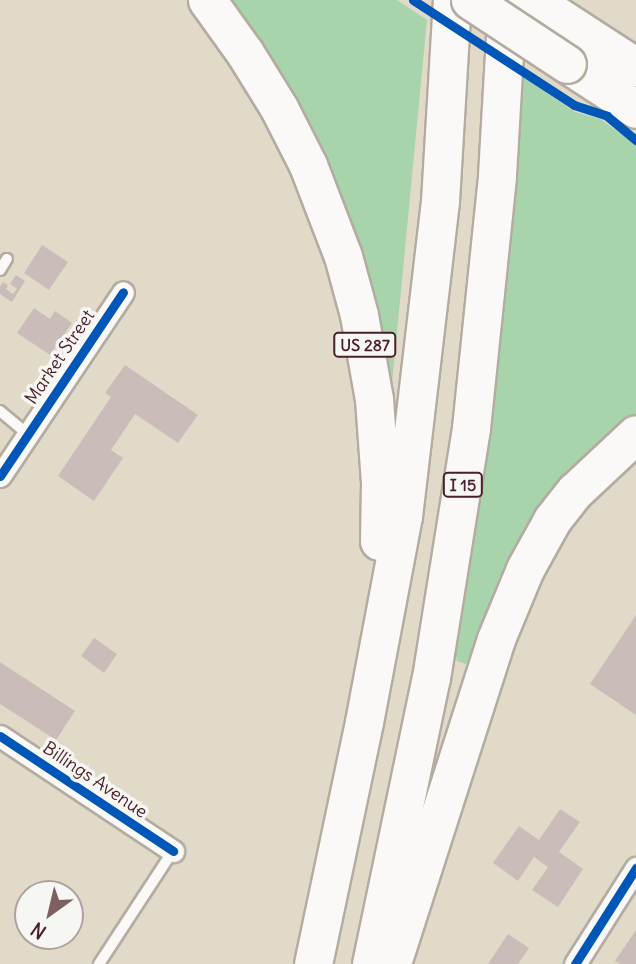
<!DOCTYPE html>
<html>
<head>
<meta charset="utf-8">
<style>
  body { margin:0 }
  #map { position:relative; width:636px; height:964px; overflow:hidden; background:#e2dac8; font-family:Delius,sans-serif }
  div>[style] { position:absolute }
  .green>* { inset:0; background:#a8d4ac }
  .building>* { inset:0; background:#cabdb9 }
  .roads { filter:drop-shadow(2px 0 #b4aba1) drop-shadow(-2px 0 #b4aba1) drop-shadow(0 2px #b4aba1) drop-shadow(0 -2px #b4aba1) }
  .lane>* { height:10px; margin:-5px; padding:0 5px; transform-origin:5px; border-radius:5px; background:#fbf9f7 }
  .street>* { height:21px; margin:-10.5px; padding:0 10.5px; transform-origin:10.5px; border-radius:10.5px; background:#fbf9f7 }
  .highway>* { height:37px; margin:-18.5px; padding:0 18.5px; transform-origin:18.5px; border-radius:18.5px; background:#fbf9f7 }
  .bridges { filter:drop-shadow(2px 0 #b4aba1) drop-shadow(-2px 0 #b4aba1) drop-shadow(0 2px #b4aba1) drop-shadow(0 -2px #b4aba1) }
  .highway-bridge>* { height:37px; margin:-18.5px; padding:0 18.5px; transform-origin:18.5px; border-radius:18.5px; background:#fbf9f7 }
  .cycleway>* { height:9px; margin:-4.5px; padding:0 4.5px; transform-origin:4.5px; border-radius:4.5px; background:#0057b8 }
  span { translate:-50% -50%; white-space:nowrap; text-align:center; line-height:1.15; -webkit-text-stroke:7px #f6f6f2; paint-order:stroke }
  .shield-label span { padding:2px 5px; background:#f6f6f2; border:2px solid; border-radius:5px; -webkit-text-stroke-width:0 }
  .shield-label { font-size:16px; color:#4a1f2b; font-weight:700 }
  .street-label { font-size:18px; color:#4a1f2b }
  .north { position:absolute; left:14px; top:880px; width:70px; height:70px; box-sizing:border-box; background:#f6f6f2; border:2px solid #b1a0a2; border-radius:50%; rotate:214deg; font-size:19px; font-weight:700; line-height:28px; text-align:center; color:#4a1f2b }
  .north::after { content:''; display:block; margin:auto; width:24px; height:32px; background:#7f6062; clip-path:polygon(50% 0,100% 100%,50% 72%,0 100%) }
</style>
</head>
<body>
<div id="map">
  <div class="green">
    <i style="clip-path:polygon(223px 0,397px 0,427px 20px,388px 426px,383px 375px)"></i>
    <i style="clip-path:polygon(522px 76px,575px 112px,600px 119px,636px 144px,636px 419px,474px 660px,466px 664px,457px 661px,454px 649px,485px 456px)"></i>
  </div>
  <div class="building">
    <i style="clip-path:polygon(42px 245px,68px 262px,49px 290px,24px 273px)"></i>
    <i style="clip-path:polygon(16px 275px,25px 281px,12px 302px,0 294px,0 287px,3px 282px,8px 285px,6px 289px,13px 294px,17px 289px,10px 284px)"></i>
    <i style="clip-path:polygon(34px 308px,50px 319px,55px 311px,72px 323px,50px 355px,17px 333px)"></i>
    <i style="clip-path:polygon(125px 365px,198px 415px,178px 443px,135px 414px,111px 450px,123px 458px,94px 501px,58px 476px,111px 397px,105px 393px)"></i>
    <i style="clip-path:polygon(636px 615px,636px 715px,590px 684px)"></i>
    <i style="clip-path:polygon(94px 638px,117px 654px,104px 673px,81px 656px)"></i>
    <i style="clip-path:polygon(0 662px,75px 711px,56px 740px,0 704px)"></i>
    <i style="clip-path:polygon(560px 809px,580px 822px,559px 852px,583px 869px,558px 907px,532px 890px,548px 867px,534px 857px,518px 881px,493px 863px,519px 826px,539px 840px)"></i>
    <i style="clip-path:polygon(636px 930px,636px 964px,620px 964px,615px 961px)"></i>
    <i style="clip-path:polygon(508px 934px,529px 948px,518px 964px,488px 964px)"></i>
  </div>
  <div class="roads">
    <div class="lane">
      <i style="left:0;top:270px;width:13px;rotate:-58deg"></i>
      <i style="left:0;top:411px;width:35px;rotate:40deg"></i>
      <i style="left:99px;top:964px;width:135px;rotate:-56.8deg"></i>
    </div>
    <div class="street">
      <i style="left:0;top:476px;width:221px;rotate:-56.2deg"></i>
      <i style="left:0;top:736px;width:208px;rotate:33.6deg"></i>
      <i style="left:575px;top:964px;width:114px;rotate:-57.6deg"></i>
    </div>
    <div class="highway">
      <i style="left:207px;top:0;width:65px;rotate:54.4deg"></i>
      <i style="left:245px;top:53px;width:65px;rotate:58.3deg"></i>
      <i style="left:279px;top:108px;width:64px;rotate:63deg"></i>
      <i style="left:308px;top:165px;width:97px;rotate:69deg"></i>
      <i style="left:343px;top:256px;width:61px;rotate:74.8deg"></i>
      <i style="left:359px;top:315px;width:85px;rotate:79.9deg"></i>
      <i style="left:374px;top:399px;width:84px;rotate:85.9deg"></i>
      <i style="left:380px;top:483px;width:58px;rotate:91deg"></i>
      <i style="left:533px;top:0;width:123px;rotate:33deg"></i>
      <i style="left:567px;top:64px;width:82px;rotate:33.1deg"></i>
      <i style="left:392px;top:963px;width:340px;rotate:-72.2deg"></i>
      <i style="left:496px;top:639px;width:76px;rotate:-67.5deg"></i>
      <i style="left:525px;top:569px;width:56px;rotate:-61.1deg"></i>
      <i style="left:552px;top:520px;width:37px;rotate:-52deg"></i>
      <i style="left:575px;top:491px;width:83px;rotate:-43.1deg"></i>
      <i style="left:313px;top:964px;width:247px;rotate:-78.1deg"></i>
      <i style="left:364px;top:722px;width:210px;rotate:-79.3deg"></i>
      <i style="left:403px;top:516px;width:317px;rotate:-83.3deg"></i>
      <i style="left:440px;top:201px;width:201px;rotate:-86.6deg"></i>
      <i style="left:371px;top:964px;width:292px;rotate:-78.2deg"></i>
      <i style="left:431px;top:678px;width:253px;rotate:-80.9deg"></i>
      <i style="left:471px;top:428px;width:254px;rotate:-84.1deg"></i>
      <i style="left:497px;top:175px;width:175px;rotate:-86.7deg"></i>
    </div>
  </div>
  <div class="bridges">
    <div class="highway-bridge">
      <i style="left:470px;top:0;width:116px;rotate:33.4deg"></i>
    </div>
  </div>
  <div class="cycleway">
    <i style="left:413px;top:0;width:192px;rotate:33.1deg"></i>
    <i style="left:574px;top:105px;width:35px;rotate:18deg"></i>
    <i style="left:607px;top:116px;width:38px;rotate:40deg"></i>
    <i style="left:0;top:476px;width:221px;rotate:-56.2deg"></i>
    <i style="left:0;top:736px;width:208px;rotate:33.6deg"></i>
    <i style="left:575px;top:964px;width:114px;rotate:-57.6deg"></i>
  </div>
  <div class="shield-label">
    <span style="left:365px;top:345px">US 287</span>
    <span style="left:463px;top:485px">I 15</span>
  </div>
  <div class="street-label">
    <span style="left:60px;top:357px;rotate:-56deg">Market Street</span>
    <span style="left:95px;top:780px;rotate:34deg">Billings Avenue</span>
  </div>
  <div class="north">N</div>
</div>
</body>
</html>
